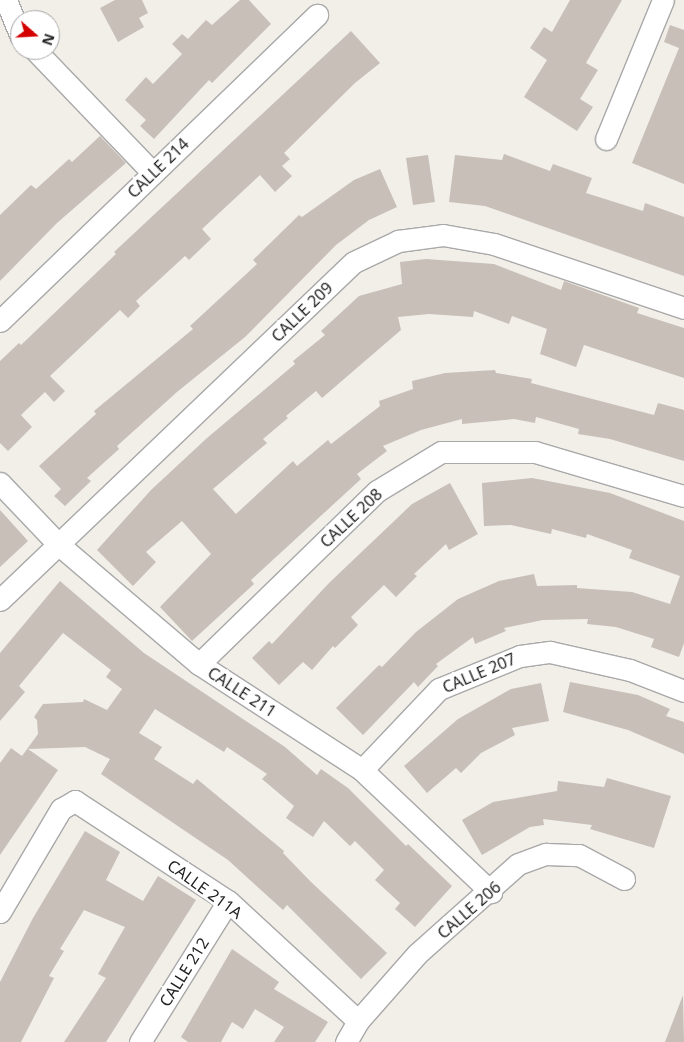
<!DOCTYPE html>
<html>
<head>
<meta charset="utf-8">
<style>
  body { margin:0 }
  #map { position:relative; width:684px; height:1042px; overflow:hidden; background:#f2efe9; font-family:"Noto Sans",sans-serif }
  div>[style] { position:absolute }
  .building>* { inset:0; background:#c7bfb8 }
  .roads { filter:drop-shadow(1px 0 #a9a9a9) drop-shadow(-1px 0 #a9a9a9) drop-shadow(0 1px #a9a9a9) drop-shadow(0 -1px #a9a9a9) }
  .minor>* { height:21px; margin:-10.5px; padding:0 10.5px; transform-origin:10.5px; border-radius:10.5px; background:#fff }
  span { translate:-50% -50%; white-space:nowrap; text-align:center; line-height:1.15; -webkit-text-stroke:5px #fff; paint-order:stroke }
  .street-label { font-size:16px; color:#222 }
  .north { position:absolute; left:10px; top:10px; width:50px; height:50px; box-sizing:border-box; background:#fff; border:1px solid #a7a7a7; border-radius:50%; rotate:109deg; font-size:14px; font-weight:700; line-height:20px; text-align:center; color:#222 }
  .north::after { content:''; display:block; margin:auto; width:18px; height:22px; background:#d40000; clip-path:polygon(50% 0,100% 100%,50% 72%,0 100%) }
</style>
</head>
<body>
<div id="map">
  <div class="building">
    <i style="clip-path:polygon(115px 0,142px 0,148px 13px,139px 18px,144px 27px,118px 42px,100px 8px)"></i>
    <i style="clip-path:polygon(240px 0,249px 0,271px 24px,212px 83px,209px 80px,154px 139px,140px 126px,146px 120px,125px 100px,146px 77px,153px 84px,182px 54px,172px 44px,182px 34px,188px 39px,206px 20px,212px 25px)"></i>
    <i style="clip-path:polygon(570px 0,622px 0,586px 63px,598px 70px,580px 99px,593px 107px,577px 131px,524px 97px,547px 60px,530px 48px,544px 27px,552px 32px)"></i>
    <i style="clip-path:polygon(670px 25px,684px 30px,684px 184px,632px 163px,679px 48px,664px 42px)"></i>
    <i style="clip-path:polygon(351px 31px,380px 63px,355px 83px,284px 153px,290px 159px,282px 166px,292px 176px,275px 192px,260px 175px,202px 229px,211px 239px,189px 260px,185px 256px,136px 301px,140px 306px,128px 318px,120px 310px,50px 376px,65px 391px,54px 402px,45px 392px,21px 415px,32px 427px,8px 451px,0 443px,0 361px,19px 343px,21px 345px,116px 254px,114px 252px)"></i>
    <i style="clip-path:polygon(100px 136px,126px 163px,57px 223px,0 281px,0 215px,31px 185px,36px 189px,69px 159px,72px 162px)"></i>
    <i style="clip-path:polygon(504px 154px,550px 171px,553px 164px,592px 178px,586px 193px,643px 211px,645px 203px,684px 217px,684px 276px,485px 206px,449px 202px,455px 155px,502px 160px)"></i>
    <i style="clip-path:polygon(428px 155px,435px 202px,413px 205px,406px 158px)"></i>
    <i style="clip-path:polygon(380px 169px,397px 207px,369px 220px,336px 245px,245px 337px,177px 392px,117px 446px,119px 449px,87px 478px,91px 481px,65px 506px,54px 496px,61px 489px,39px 466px,96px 414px,94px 411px,193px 329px,190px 326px,257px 264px,253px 260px,299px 215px,302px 217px,354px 180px)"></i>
    <i style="clip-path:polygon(426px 259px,494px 264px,561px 290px,564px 281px,639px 308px,637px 313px,684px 328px,684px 378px,584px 345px,576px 367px,540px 354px,547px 329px,512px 316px,509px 324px,474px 311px,473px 317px,429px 314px,398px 317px,401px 330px,322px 398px,316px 391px,286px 416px,288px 418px,263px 439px,267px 443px,213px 489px,236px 514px,293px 461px,297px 466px,328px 440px,331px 444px,380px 406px,379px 401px,413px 389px,412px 381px,445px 373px,495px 370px,496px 373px,532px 379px,531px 383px,654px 415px,658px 403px,684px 410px,684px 461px,610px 439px,578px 434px,579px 429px,536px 417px,535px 423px,514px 419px,462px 424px,462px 419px,421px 430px,383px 446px,387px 451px,357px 474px,361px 479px,251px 580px,254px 584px,192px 641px,160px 607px,211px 554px,182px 521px,146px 552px,156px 562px,133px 586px,97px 550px,151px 490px,207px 438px,295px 364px,293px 361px,325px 335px,321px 331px,359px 296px,402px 284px,400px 262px)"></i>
    <i style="clip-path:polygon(532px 478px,610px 493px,684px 521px,684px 643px,679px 657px,651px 647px,654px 639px,616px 627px,587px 624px,588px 619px,543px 620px,504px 628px,506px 631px,475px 644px,473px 637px,436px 664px,438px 666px,418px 687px,414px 682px,363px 735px,336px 708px,379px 665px,382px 667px,416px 632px,458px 599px,499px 581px,534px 574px,537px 586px,577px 585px,577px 588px,632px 592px,670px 604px,680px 576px,629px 558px,632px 550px,587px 534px,586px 538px,552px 529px,551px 534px,511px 525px,484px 526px,482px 483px)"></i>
    <i style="clip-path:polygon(450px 483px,478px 534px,449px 550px,446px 544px,414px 574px,417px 576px,396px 597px,384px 585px,351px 617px,358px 625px,335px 648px,333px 646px,312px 670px,303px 662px,279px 685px,252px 658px,269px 641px,272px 644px,329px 583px,412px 504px)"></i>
    <i style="clip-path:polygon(0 510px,28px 541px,0 567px)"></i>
    <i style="clip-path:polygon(60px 581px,144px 653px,285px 747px,317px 775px,321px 769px,348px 788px,406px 846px,408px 844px,452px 886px,415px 927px,395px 909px,400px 903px,375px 880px,384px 870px,355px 841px,350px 846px,324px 821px,313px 837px,286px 818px,294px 806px,262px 779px,267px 774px,227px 747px,224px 752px,155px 709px,139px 733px,162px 747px,154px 759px,193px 784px,197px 779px,284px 851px,283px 853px,310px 881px,387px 953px,361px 979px,287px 905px,283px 910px,228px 860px,101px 774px,110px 759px,85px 747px,28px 749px,58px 770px,0 855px,0 763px,11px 748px,22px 756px,38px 734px,37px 720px,34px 717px,43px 704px,83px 702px,84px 699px,107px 710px,122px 689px,106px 677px,111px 670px,63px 633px,19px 686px,25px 692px,0 721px,0 653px)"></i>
    <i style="clip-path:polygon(570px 682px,638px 695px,670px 709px,666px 716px,684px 722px,684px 754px,628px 730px,563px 712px)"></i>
    <i style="clip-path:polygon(541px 683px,549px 721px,512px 728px,515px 735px,481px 753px,461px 773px,456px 768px,427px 793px,404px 766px,458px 719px,511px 689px)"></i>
    <i style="clip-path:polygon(607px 778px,671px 796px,654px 848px,590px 829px,592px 825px,543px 819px,544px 825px,530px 827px,482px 855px,462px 820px,493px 802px,557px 791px,558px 781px,604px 787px)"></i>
    <i style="clip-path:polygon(85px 831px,120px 852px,106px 880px,143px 901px,158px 876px,196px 900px,106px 1042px,64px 1042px,106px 978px,98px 974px,125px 927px,84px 910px,60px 949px,64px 951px,49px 976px,54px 978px,21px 1042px,0 1042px,0 982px,33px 918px)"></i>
    <i style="clip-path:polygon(232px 949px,279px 982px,274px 989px,328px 1022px,315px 1042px,274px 1042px,284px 1027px,255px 1009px,243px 1029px,232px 1022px,221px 1042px,188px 1042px,181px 1037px)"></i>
    <i style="clip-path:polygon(683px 995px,684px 1042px,665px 1042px)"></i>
  </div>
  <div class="roads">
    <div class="minor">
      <i style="left:6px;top:0;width:38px;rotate:68deg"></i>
      <i style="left:35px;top:50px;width:170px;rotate:46.2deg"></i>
      <i style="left:606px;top:139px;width:150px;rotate:-67.7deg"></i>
      <i style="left:0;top:321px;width:441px;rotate:-44deg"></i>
      <i style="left:0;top:483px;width:84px;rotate:46.4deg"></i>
      <i style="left:58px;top:544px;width:185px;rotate:40.4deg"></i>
      <i style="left:199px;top:664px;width:194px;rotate:33deg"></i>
      <i style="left:362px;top:770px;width:178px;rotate:43.4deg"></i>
      <i style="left:0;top:600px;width:489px;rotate:-43.7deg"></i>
      <i style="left:354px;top:262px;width:49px;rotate:-25.5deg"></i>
      <i style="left:398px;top:241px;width:45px;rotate:-7.6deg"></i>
      <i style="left:443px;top:235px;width:52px;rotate:10deg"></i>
      <i style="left:494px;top:244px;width:200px;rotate:18.6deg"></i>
      <i style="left:199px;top:664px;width:248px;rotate:-44.2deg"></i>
      <i style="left:377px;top:491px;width:75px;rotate:-31.4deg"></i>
      <i style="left:441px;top:452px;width:94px"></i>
      <i style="left:535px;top:452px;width:155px;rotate:16.5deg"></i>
      <i style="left:362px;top:770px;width:112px;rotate:-46.5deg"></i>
      <i style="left:439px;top:689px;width:87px;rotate:-22.2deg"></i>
      <i style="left:520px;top:656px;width:30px;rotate:-8deg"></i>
      <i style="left:550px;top:652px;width:82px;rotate:12.7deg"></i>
      <i style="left:630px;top:670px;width:58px;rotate:21.3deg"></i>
      <i style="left:0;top:912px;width:120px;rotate:-59.4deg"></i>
      <i style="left:61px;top:809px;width:16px;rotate:-30deg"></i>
      <i style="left:75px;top:801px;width:183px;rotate:33.2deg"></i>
      <i style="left:228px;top:901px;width:177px;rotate:42.7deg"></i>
      <i style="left:140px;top:1042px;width:166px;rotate:-58deg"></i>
      <i style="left:346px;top:1042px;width:24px;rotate:-60deg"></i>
      <i style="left:358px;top:1021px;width:89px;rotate:-48.6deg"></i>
      <i style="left:417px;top:954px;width:135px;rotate:-41.7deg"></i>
      <i style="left:518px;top:864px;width:30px;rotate:-20deg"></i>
      <i style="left:546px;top:854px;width:33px;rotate:2deg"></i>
      <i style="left:579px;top:855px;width:51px;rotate:28.1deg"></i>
    </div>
  </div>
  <div class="street-label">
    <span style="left:158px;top:168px;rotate:-44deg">CALLE 214</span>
    <span style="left:302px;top:312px;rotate:-44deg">CALLE 209</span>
    <span style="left:351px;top:518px;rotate:-43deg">CALLE 208</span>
    <span style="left:479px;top:673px;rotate:-23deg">CALLE 207</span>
    <span style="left:242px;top:692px;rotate:33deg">CALLE 211</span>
    <span style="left:205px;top:889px;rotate:36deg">CALLE 211A</span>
    <span style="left:469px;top:910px;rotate:-41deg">CALLE 206</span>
    <span style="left:184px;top:972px;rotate:-58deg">CALLE 212</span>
  </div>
  <div class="north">N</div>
</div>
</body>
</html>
